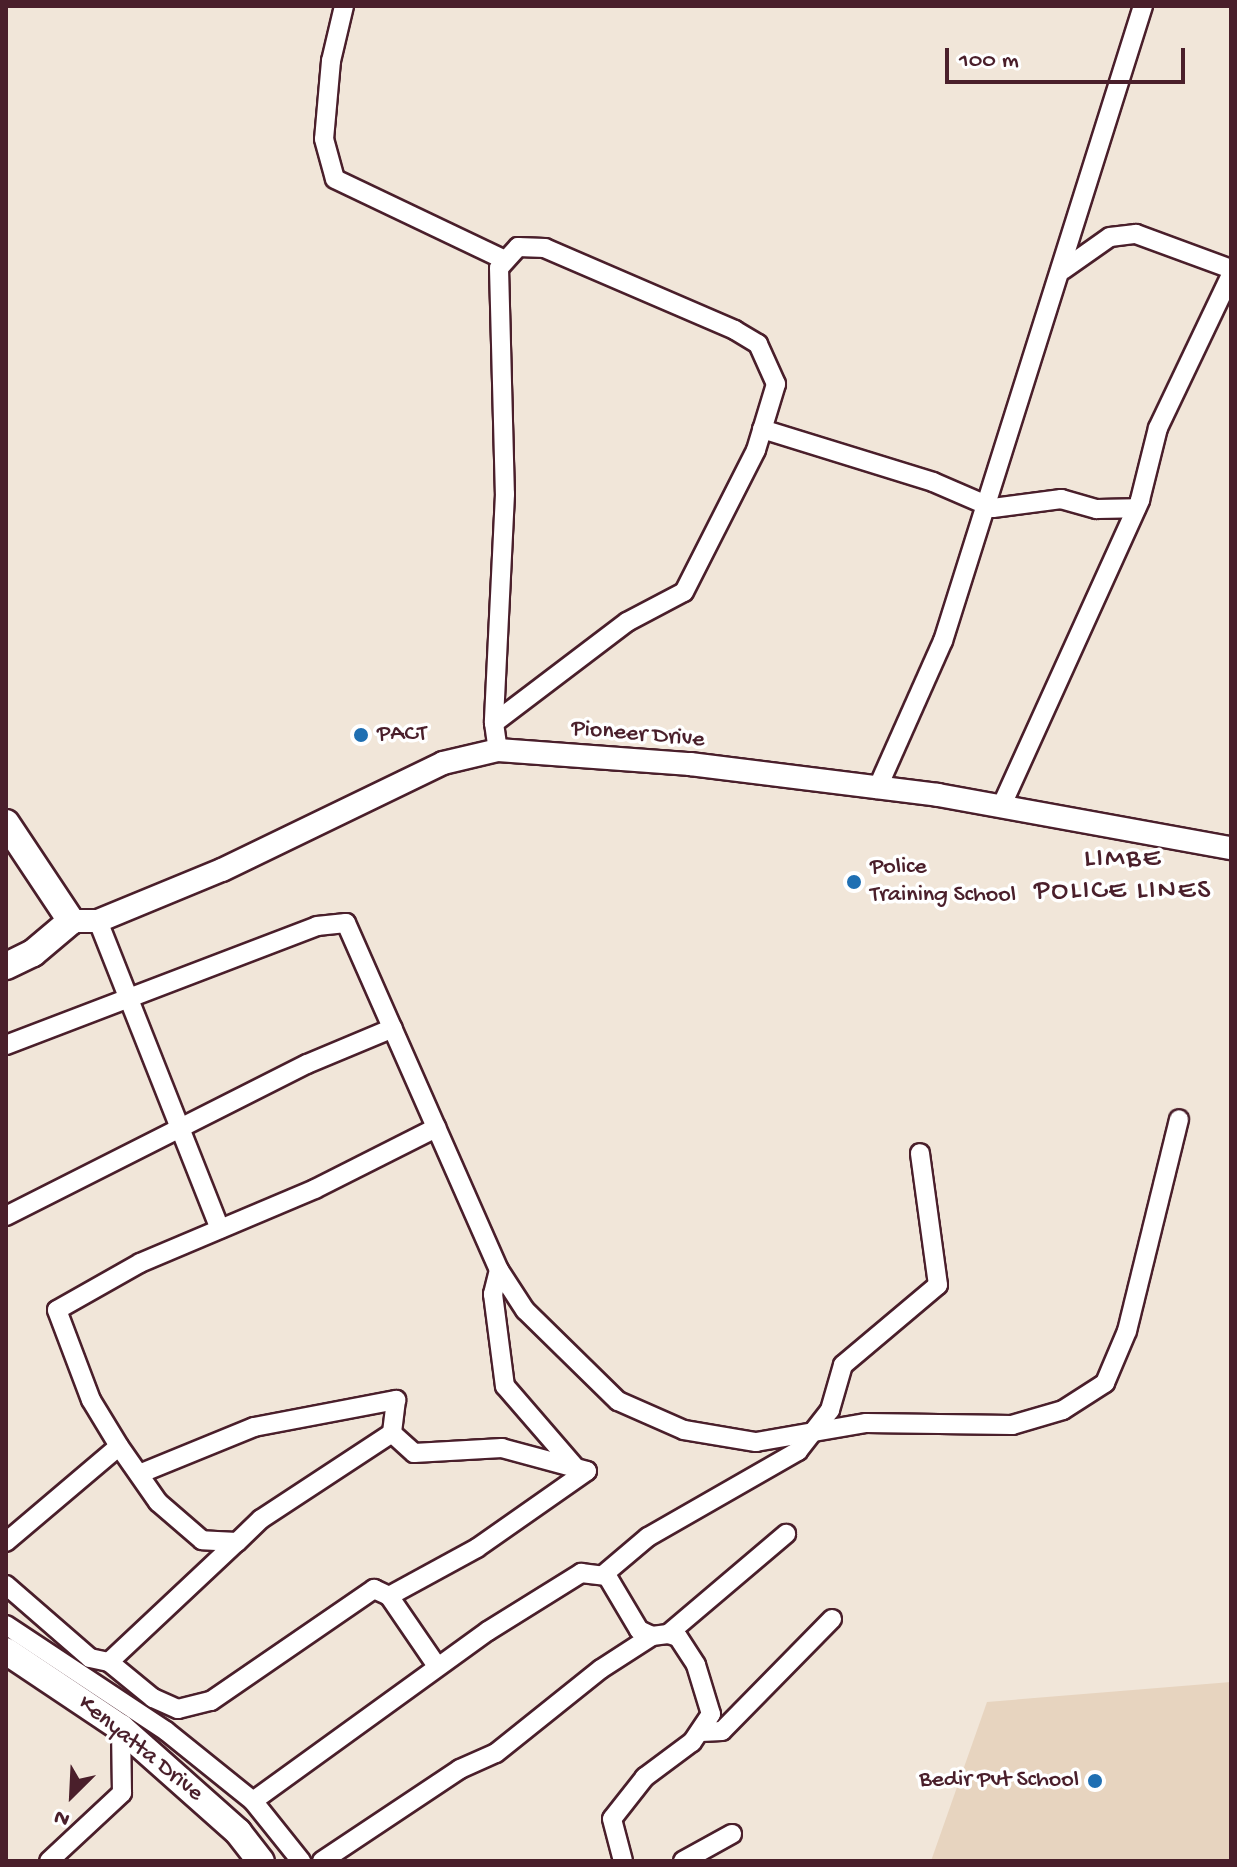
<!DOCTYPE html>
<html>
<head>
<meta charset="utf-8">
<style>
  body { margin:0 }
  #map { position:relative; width:1237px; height:1867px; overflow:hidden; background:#f1e6d9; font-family:"Gochi Hand",sans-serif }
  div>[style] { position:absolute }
  .built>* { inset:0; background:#e7d4bf }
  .roads { filter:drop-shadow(2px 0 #4a1f2b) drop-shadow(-2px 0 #4a1f2b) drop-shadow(0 2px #4a1f2b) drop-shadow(0 -2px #4a1f2b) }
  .minor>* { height:18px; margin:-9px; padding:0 9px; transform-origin:9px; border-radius:9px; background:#fff }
  .tertiary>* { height:22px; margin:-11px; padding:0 11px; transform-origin:11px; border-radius:11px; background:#fff }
  .secondary>* { height:26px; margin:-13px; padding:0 13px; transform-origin:13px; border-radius:13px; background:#fff }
  .dots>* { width:22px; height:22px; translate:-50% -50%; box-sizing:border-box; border:4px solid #fff; border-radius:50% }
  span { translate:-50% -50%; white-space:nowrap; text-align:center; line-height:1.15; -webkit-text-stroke:7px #fff; paint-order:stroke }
  .poi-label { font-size:24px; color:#4a1f2b }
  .left { translate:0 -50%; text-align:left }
  .right { translate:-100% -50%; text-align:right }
  .street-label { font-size:24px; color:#4a1f2b }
  .quarter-label { font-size:28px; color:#4a1f2b; letter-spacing:2px }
  .frame { position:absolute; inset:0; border:8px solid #4a1f2b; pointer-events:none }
  .north { position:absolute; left:32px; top:1755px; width:80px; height:80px; -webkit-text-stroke:6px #fff; paint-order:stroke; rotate:204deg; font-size:22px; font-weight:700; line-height:32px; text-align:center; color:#4a1f2b }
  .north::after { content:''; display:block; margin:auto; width:28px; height:36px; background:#4a1f2b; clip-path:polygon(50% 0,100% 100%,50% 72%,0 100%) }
  .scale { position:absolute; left:945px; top:48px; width:240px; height:36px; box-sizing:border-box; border:4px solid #4a1f2b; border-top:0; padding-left:10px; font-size:24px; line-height:28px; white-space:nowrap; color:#4a1f2b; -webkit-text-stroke:6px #fff; paint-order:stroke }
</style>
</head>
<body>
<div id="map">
  <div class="built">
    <i style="clip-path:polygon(1231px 1682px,1231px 1861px,931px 1861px,987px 1702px)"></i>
  </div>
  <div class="roads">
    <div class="minor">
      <i style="left:344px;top:6px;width:57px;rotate:103.3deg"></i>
      <i style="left:331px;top:61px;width:78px;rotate:95.1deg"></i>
      <i style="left:324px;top:139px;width:41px;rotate:74.6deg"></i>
      <i style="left:335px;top:179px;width:186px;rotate:25.5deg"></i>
      <i style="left:1063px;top:270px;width:57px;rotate:-35.1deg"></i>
      <i style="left:1110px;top:237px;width:26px;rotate:-7deg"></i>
      <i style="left:1136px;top:234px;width:101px;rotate:20.2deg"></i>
      <i style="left:762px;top:429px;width:179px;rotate:17.2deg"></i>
      <i style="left:933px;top:482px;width:65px;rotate:23.4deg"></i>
      <i style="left:993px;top:508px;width:69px;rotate:-7.5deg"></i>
      <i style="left:1061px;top:499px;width:37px;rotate:16deg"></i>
      <i style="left:1097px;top:509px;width:39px;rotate:-1deg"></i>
      <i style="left:494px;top:723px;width:167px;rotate:-37.2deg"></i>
      <i style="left:627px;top:622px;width:64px;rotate:-27.8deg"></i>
      <i style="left:684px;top:592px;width:159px;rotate:-63.1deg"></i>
      <i style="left:756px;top:450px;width:69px;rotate:-73.1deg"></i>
      <i style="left:776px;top:384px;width:44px;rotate:-114.2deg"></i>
      <i style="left:758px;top:344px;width:27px;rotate:-149deg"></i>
      <i style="left:735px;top:330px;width:207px;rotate:-156.7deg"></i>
      <i style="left:545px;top:248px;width:27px;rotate:-178deg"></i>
      <i style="left:518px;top:247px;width:28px;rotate:132deg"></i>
      <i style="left:499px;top:268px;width:226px;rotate:88.5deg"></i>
      <i style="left:505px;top:494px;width:229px;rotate:92.8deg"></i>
      <i style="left:494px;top:723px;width:27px;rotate:82deg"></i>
      <i style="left:877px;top:789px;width:162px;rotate:-66deg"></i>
      <i style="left:943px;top:641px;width:666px;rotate:-72.52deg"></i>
      <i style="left:1001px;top:807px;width:337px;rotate:-65.6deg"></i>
      <i style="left:1140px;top:500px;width:74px;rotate:-76deg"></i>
      <i style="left:1158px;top:428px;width:170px;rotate:-64.5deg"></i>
      <i style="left:98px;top:921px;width:331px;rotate:68.4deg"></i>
      <i style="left:6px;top:1045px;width:333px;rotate:-20.9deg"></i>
      <i style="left:317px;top:926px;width:29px;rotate:-6deg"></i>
      <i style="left:346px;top:923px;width:379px;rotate:66.2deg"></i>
      <i style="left:499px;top:1270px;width:25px;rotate:104deg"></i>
      <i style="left:493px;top:1294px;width:93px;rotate:82.6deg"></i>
      <i style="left:505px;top:1386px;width:106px;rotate:49.2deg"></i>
      <i style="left:6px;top:1216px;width:337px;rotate:-26.8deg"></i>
      <i style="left:307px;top:1064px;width:93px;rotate:-22.7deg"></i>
      <i style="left:499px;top:1270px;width:48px;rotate:57deg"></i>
      <i style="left:525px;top:1310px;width:130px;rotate:44.4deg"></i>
      <i style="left:618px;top:1401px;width:72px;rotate:23.7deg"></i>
      <i style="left:684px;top:1430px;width:73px;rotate:9.5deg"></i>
      <i style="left:756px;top:1442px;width:112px;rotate:-9.8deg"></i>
      <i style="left:866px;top:1423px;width:146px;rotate:0.8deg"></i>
      <i style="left:1012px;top:1425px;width:53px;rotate:-16.4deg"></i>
      <i style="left:1063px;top:1410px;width:50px;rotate:-32.7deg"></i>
      <i style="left:1105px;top:1383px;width:56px;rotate:-67.1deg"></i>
      <i style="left:1127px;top:1331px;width:218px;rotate:-76.2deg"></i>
      <i style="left:392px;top:1433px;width:157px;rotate:146.7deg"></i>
      <i style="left:261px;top:1519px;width:33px;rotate:136deg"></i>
      <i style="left:237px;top:1542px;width:35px;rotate:-177deg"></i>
      <i style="left:202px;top:1540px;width:58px;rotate:-139.2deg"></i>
      <i style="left:158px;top:1502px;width:68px;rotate:-124.9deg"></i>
      <i style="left:119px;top:1446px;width:54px;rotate:-121.3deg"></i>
      <i style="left:91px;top:1400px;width:96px;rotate:-110.7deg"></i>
      <i style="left:57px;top:1310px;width:95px;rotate:-29.5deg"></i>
      <i style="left:140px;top:1263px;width:190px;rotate:-22.9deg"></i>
      <i style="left:315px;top:1189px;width:136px;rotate:-26.8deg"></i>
      <i style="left:139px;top:1474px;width:124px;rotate:-22.2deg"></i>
      <i style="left:254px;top:1427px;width:145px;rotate:-10.8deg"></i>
      <i style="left:396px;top:1400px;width:33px;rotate:97deg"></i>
      <i style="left:6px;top:1542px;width:148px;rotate:-40.3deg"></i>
      <i style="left:603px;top:1575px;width:59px;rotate:-40.2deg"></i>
      <i style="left:648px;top:1537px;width:173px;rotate:-29.8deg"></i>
      <i style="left:798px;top:1451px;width:52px;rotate:-52deg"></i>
      <i style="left:830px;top:1410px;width:47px;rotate:-73.9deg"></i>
      <i style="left:843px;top:1365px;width:124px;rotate:-40.1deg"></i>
      <i style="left:938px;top:1285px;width:133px;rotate:-97.8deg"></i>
      <i style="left:6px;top:1585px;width:111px;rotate:41deg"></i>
      <i style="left:90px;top:1658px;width:19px;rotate:12deg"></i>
      <i style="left:109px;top:1662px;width:57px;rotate:39.3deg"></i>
      <i style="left:153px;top:1698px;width:27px;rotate:24deg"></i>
      <i style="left:178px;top:1709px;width:34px;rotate:-14deg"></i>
      <i style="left:211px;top:1701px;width:198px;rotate:-34.5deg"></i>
      <i style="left:374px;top:1589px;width:17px;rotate:25deg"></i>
      <i style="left:389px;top:1596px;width:85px;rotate:55.6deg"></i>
      <i style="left:389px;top:1596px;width:100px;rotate:-28.6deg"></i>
      <i style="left:477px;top:1548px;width:134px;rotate:-35deg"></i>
      <i style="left:587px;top:1471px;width:88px;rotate:-164.9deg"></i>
      <i style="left:502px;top:1448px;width:88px;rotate:176.7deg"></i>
      <i style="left:414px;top:1453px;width:30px;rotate:-138deg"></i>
      <i style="left:6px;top:1625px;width:192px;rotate:33.5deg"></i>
      <i style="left:166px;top:1731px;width:112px;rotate:38.8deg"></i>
      <i style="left:253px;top:1801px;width:77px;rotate:51.3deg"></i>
      <i style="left:668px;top:1634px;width:155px;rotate:-40.3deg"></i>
      <i style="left:109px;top:1662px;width:175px;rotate:-43.2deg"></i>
      <i style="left:701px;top:1732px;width:21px;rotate:-3deg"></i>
      <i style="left:722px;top:1731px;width:157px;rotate:-45.5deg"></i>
      <i style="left:253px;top:1801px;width:290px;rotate:-35.9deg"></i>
      <i style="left:488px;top:1631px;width:110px;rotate:-31.9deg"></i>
      <i style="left:581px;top:1573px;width:26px;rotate:7deg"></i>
      <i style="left:607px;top:1576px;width:63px;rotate:59.3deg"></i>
      <i style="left:639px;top:1630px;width:14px;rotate:25deg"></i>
      <i style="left:49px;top:1861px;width:100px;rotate:-43deg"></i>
      <i style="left:122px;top:1793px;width:65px;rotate:-90.9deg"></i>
      <i style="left:322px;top:1861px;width:166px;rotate:-33.7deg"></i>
      <i style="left:460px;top:1769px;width:39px;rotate:-24deg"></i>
      <i style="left:496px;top:1753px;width:134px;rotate:-38.7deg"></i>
      <i style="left:601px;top:1669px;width:61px;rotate:-32.9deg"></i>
      <i style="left:652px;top:1636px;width:16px;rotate:-7deg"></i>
      <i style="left:668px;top:1634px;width:10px;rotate:17deg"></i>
      <i style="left:678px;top:1637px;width:33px;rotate:57deg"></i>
      <i style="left:696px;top:1665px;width:51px;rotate:73deg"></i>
      <i style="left:711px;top:1714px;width:34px;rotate:124deg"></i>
      <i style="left:692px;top:1742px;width:59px;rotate:143.3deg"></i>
      <i style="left:645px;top:1777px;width:53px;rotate:128.2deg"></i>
      <i style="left:612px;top:1819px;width:43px;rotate:75.3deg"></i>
      <i style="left:683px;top:1861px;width:56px;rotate:-28.9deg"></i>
    </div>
    <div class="tertiary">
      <i style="left:71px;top:921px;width:27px"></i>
      <i style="left:98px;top:921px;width:134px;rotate:-22.4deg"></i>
      <i style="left:222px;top:870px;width:246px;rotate:-25.8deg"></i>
      <i style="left:443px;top:763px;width:57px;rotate:-13.3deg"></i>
      <i style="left:498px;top:750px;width:193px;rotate:4.2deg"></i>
      <i style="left:690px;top:764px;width:250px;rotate:7.1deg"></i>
      <i style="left:938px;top:795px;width:298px;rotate:10.3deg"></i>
    </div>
    <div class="secondary">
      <i style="left:6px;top:823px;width:118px;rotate:56.4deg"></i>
      <i style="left:71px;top:921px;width:50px;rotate:139.9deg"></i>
      <i style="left:33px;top:953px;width:30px;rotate:154deg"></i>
      <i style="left:6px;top:1651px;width:138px;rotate:33.8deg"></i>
      <i style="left:121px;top:1728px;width:157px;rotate:41.6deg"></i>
      <i style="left:238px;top:1832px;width:37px;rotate:52deg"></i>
    </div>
  </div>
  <div class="dots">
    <i style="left:361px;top:735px;background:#1f6fb2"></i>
    <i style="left:854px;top:882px;background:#1f6fb2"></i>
    <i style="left:1095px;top:1781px;background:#1f6fb2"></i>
  </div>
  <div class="poi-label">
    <span class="left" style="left:377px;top:735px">PACT</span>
    <span class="left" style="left:870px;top:882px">Police<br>Training School</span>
    <span class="right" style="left:1079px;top:1781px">Bedir Pvt School</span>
  </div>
  <div class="street-label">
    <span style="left:638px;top:735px;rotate:5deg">Pioneer Drive</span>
    <span style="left:140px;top:1749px;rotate:39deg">Kenyatta Drive</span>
  </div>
  <div class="quarter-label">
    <span style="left:1123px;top:876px">LIMBE<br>POLICE LINES</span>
  </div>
  <div class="frame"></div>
  <div class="north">N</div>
  <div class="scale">100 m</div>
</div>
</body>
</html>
